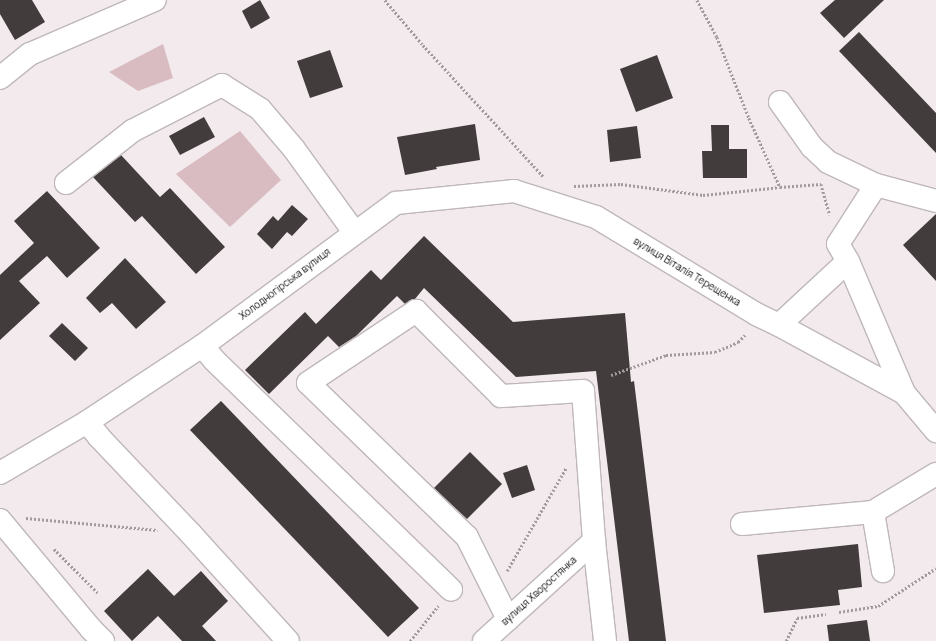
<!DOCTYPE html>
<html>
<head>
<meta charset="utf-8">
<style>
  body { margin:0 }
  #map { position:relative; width:936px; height:641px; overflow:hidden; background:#f2eaec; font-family:Manrope,sans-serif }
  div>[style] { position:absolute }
  .green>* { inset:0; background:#d9bcc2 }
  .building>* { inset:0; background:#423c3d }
  .path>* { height:2.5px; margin-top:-1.25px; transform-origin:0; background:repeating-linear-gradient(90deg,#a19b9d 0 2px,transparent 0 4px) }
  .roads { filter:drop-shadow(1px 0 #bfb7b9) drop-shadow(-1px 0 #bfb7b9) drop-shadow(0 1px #bfb7b9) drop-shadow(0 -1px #bfb7b9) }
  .minor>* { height:22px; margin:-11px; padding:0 11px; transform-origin:11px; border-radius:11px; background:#fff }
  span { translate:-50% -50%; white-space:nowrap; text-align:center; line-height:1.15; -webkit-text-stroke:4px #fff; paint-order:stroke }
  .street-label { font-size:10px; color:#0f0d0d }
</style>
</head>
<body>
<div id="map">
  <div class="green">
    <i style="clip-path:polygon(163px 44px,173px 78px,138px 91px,109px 72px)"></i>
    <i style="clip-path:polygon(240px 131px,281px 180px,230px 227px,176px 174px)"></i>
  </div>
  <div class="building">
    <i style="clip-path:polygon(0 0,32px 0,45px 22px,15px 40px,0 14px)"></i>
    <i style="clip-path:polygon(260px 0,270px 18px,251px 29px,242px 11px)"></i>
    <i style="clip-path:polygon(835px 0,884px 0,844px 38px,820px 13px)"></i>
    <i style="clip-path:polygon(859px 32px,936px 113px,936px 153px,839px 51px)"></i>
    <i style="clip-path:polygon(330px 50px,343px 87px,310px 98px,297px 61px)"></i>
    <i style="clip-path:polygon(657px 55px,673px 98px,636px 112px,620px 69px)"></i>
    <i style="clip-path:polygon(204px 117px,215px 137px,180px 155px,169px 136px)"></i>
    <i style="clip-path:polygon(475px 124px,480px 160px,436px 167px,437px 169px,405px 175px,397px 137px)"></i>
    <i style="clip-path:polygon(711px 125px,729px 125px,729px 149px,747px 149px,747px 178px,703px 178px,702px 151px,712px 151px)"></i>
    <i style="clip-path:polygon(637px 126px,641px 158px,610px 162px,607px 130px)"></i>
    <i style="clip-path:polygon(121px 155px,160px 197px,170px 188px,225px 247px,196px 274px,142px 216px,135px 222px,93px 177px)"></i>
    <i style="clip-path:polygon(47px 191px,100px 248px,67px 278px,47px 256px,19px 281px,40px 303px,0 340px,0 275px,34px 243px,14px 221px)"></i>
    <i style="clip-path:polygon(292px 205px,308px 219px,292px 236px,287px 232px,272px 249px,257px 234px,273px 216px,278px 221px)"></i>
    <i style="clip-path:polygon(936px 214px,936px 281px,903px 245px)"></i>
    <i style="clip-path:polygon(424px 236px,513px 322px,625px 313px,631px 382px,634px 381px,666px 641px,629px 641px,596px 371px,516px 377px,424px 288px,415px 299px,405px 304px,397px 296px,356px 336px,339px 347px,328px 336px,269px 394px,245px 370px,305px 312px,316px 324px,371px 270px,381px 280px)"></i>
    <i style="clip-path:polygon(125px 258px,166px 302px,136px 329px,112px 303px,100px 313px,86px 298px)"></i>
    <i style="clip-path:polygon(62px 323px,88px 348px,75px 361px,49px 336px)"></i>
    <i style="clip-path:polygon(221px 401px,419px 608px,388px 637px,190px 430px)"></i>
    <i style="clip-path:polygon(470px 452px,502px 484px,467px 519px,434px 488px)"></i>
    <i style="clip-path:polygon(527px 465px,535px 490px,512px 498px,503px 473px)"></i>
    <i style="clip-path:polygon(858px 544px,862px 587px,838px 590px,840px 605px,764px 613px,757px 555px)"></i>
    <i style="clip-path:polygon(148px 569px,174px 596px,201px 571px,228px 601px,202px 626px,216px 641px,182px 641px,158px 616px,132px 641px,104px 611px)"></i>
    <i style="clip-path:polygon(867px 620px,870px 641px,829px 641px,827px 625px)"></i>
  </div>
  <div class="path">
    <i style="left:385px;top:0;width:59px;rotate:49.8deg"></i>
    <i style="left:423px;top:45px;width:179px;rotate:47.5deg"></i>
    <i style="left:697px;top:0;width:42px;rotate:61.6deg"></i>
    <i style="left:717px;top:37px;width:87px;rotate:68.4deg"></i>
    <i style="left:749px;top:118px;width:76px;rotate:65.8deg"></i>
    <i style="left:780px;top:187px;width:41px;rotate:-4.2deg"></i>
    <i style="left:821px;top:184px;width:32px;rotate:74deg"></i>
    <i style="left:574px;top:186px;width:47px;rotate:-2.4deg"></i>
    <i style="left:621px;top:184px;width:83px;rotate:7.6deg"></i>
    <i style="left:703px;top:195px;width:77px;rotate:-5.9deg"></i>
    <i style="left:611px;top:375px;width:59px;rotate:-20deg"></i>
    <i style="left:666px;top:355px;width:49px;rotate:-3.5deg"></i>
    <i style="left:715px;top:352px;width:25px;rotate:-23deg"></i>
    <i style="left:738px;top:342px;width:11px;rotate:-45deg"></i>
    <i style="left:26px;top:518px;width:132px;rotate:5.2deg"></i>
    <i style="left:54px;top:549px;width:62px;rotate:45deg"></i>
    <i style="left:507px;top:571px;width:119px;rotate:-60.2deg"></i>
    <i style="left:839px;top:612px;width:39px;rotate:-9deg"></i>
    <i style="left:878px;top:606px;width:69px;rotate:-33.2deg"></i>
    <i style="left:410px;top:641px;width:45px;rotate:-51.3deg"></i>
    <i style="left:786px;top:641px;width:25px;rotate:-64deg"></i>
    <i style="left:797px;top:618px;width:29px;rotate:-8deg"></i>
  </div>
  <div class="roads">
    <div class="minor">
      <i style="left:0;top:78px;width:38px;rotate:-39deg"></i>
      <i style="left:30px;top:54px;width:136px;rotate:-23.4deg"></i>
      <i style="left:780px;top:102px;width:55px;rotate:54.6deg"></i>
      <i style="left:812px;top:147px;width:22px;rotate:43deg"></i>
      <i style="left:828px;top:162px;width:53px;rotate:25.6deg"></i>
      <i style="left:876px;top:185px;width:62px;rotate:14.9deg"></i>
      <i style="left:66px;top:183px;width:84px;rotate:-38.2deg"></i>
      <i style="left:132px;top:131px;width:101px;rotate:-27.1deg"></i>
      <i style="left:222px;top:85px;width:45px;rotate:32.3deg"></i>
      <i style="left:260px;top:109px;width:52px;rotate:49.6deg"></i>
      <i style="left:294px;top:149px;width:102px;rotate:54.1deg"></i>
      <i style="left:876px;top:185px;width:70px;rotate:122.8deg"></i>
      <i style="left:838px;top:244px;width:20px;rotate:60deg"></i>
      <i style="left:848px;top:261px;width:143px;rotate:67deg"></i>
      <i style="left:779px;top:325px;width:94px;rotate:-42.8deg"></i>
      <i style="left:202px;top:346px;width:18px;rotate:49deg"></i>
      <i style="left:214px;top:360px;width:330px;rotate:44.1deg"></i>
      <i style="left:87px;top:422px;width:19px;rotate:51deg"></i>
      <i style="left:99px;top:437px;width:134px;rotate:46.5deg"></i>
      <i style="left:191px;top:534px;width:144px;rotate:47.8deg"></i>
      <i style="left:0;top:473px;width:101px;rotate:-30.4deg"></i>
      <i style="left:87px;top:422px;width:138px;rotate:-33.5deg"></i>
      <i style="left:202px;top:346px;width:241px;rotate:-36.4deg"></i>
      <i style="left:396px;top:203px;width:119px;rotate:-5.8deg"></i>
      <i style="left:514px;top:191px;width:86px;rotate:17.6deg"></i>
      <i style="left:596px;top:217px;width:187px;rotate:31.2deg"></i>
      <i style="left:756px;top:314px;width:25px;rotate:26deg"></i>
      <i style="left:779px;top:325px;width:142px;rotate:28.5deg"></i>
      <i style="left:904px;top:393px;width:50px;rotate:49.9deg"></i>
      <i style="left:873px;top:512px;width:60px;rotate:80.4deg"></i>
      <i style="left:0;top:520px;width:142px;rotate:50.1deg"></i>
      <i style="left:91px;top:629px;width:17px;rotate:45deg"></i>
      <i style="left:742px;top:524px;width:132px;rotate:-5.2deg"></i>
      <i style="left:873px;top:512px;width:74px;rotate:-31.1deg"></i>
      <i style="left:508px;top:619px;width:92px;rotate:-116.6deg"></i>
      <i style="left:467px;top:537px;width:221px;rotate:-135.9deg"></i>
      <i style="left:308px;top:383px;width:130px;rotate:-33.7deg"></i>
      <i style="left:416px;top:311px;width:120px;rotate:45deg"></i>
      <i style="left:501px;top:396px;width:82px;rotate:-3.5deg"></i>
      <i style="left:583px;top:391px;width:150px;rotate:85.8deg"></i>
      <i style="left:594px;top:541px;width:101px;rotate:83.7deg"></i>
      <i style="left:484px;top:641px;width:149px;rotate:-42.3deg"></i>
    </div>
  </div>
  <div class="street-label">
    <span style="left:687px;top:272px;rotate:31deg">вулиця Віталія Терещенка</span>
    <span style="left:285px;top:284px;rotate:-37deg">Холодногірська вулиця</span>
    <span style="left:539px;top:591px;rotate:-42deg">вулиця Хворостянка</span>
  </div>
</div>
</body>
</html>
